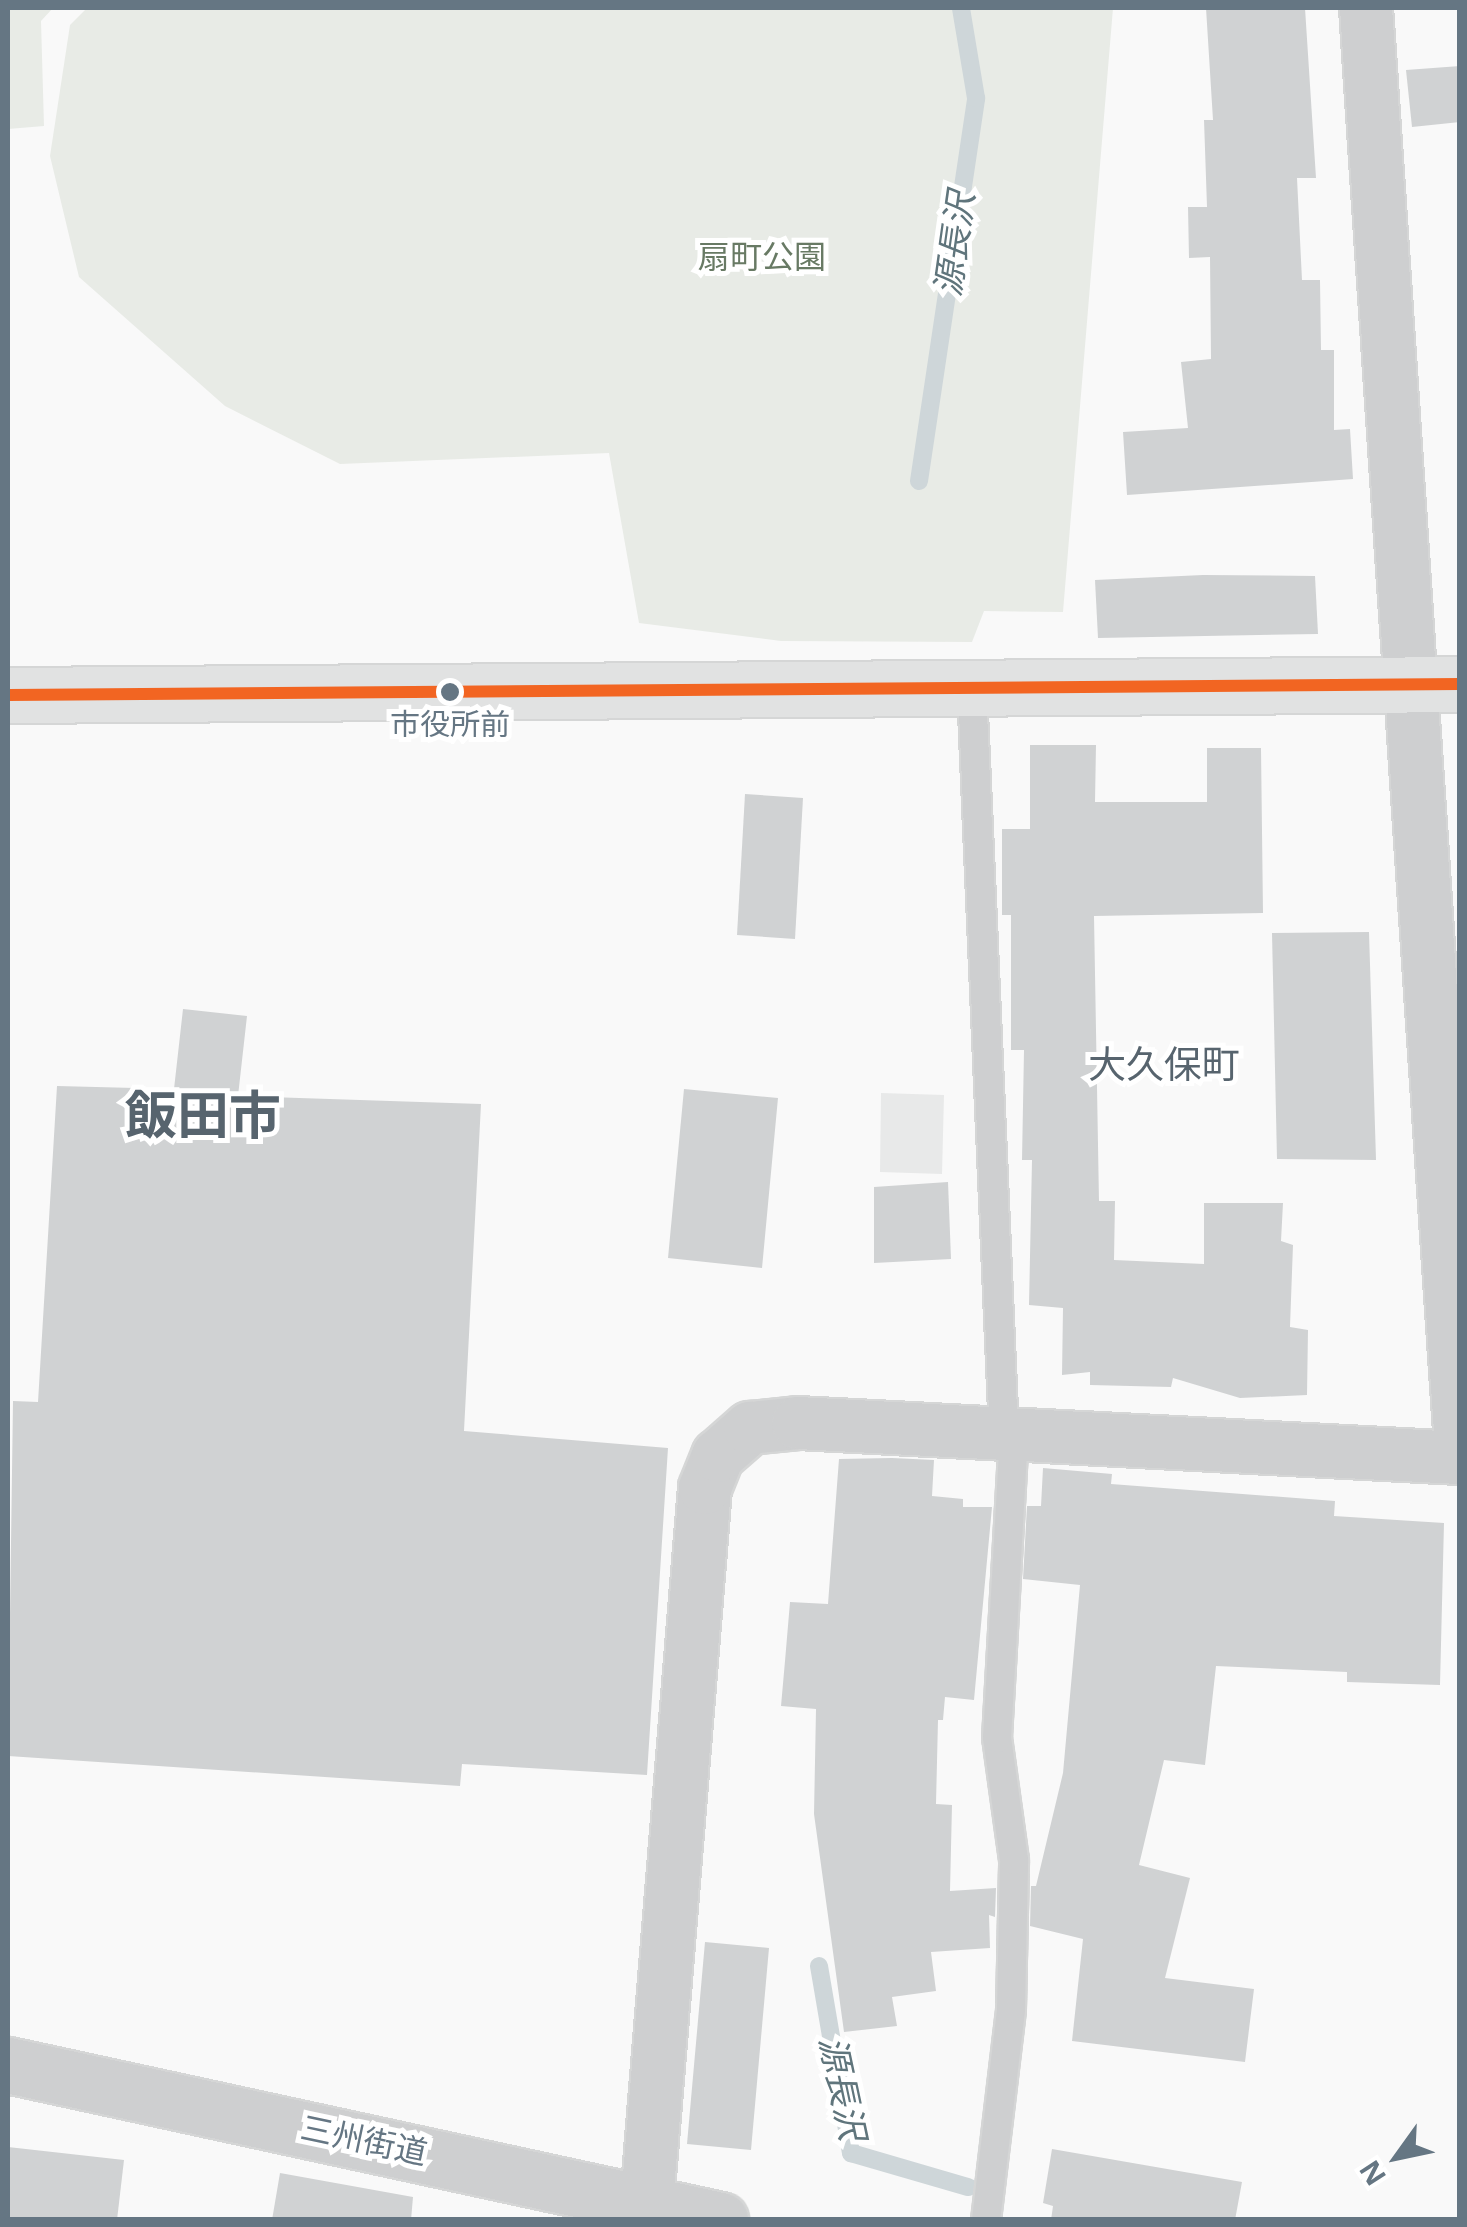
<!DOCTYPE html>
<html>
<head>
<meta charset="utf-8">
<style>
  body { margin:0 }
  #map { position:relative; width:1467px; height:2227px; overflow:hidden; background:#f9f9f9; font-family:"Noto Sans","Noto Sans JP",sans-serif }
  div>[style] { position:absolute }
  .built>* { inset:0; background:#e8e9e9 }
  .green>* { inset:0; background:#e8ebe6 }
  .stream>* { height:18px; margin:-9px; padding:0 9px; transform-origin:9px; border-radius:9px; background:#ced6d9 }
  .building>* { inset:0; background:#d0d2d3 }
  .roads { filter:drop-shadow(2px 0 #d5d6d6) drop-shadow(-2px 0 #d5d6d6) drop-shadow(0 2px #d5d6d6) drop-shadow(0 -2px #d5d6d6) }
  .service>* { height:28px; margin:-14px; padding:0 14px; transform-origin:14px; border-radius:14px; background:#cecfd0 }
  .minor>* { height:52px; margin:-26px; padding:0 26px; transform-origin:26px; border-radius:26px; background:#cecfd0 }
  .tertiary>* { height:55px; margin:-27.5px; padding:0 27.5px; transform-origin:27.5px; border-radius:27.5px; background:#cecfd0 }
  .trunk>* { height:55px; margin:-27.5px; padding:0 27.5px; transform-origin:27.5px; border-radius:27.5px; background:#e1e2e2 }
  .bus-1>* { height:12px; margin:-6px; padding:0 6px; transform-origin:6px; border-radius:6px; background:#f26522 }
  .dots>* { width:28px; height:28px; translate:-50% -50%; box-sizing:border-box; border:5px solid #fff; border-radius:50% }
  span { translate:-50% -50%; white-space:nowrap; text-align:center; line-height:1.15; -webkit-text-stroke:10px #fff; paint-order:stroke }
  .bus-label { font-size:30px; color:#657683 }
  .park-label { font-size:32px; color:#687a64 }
  .street-label { font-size:32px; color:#657683 }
  .water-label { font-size:35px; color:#60757c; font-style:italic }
  .quarter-label { font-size:38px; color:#57646e }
  .town-label { font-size:52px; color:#57646e; font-weight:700 }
  .frame { position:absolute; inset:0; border:10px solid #657683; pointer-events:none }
  .north { position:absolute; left:1347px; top:2107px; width:100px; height:100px; -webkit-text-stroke:8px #fff; paint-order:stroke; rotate:237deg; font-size:28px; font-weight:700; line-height:40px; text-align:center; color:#657683 }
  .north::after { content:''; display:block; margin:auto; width:35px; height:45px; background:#657683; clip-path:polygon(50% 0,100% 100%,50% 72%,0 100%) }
</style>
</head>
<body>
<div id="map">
  <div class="built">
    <i style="clip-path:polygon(881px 1093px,944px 1095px,942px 1174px,880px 1172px)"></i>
  </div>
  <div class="green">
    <i style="clip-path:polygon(8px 8px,53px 8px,41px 21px,44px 126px,8px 129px)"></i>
    <i style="clip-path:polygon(87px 8px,1113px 8px,1063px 612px,984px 611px,972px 642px,781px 641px,639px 623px,609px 453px,340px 464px,225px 406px,79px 277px,50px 156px,70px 25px)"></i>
  </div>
  <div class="stream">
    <i style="left:919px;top:481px;width:387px;rotate:-81.5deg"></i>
    <i style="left:976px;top:98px;width:91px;rotate:-99.5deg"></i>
    <i style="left:819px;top:1966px;width:190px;rotate:80.3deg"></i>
    <i style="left:851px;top:2153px;width:122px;rotate:16.2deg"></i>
  </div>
  <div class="building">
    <i style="clip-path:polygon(1206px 8px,1305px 8px,1316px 178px,1297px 178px,1302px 280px,1320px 280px,1321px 350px,1334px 350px,1334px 430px,1350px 429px,1353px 479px,1127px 495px,1123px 432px,1188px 428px,1181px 362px,1211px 359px,1210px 257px,1189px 258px,1188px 207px,1207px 207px,1204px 120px,1213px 120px)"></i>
    <i style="clip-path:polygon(1460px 66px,1460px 122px,1412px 127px,1406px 70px)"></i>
    <i style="clip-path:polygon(1203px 575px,1315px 576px,1318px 634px,1098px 638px,1095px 580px)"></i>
    <i style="clip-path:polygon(1030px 745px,1096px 745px,1095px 802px,1207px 802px,1207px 748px,1261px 748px,1263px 913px,1094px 916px,1099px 1201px,1115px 1201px,1114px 1260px,1204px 1264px,1204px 1203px,1283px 1203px,1281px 1241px,1293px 1245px,1290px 1327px,1308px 1330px,1307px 1395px,1240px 1398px,1173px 1378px,1171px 1387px,1090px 1385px,1090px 1372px,1062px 1375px,1063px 1308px,1029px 1305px,1032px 1160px,1022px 1160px,1024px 1050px,1011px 1050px,1011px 915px,1002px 915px,1002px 829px,1030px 829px)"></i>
    <i style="clip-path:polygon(745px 794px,803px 798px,795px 939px,737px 935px)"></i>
    <i style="clip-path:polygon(1369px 932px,1376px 1160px,1277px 1159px,1272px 933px)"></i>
    <i style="clip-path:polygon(183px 1009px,247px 1016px,238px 1096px,481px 1104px,464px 1431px,668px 1448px,647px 1775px,462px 1764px,460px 1786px,8px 1756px,13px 1401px,38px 1402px,57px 1086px,174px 1089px)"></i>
    <i style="clip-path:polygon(684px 1089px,778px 1098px,762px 1268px,668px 1258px)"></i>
    <i style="clip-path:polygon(948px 1182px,951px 1259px,874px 1263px,874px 1187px)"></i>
    <i style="clip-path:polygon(892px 1458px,934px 1460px,932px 1496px,963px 1499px,963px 1507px,992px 1507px,974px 1700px,945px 1697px,943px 1720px,938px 1720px,936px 1804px,952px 1805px,950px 1891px,996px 1888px,995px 1917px,989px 1915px,990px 1948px,931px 1952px,936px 1991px,892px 1997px,897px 2026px,844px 2032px,814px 1814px,816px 1709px,781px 1706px,785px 1661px,790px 1602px,828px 1604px,839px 1459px)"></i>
    <i style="clip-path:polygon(1043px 1468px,1112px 1474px,1111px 1484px,1335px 1501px,1334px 1516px,1444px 1523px,1440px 1685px,1347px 1682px,1347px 1672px,1216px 1666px,1205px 1765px,1164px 1760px,1139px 1865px,1190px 1878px,1165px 1978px,1254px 1989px,1245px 2062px,1072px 2041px,1083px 1939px,1030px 1926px,1031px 1886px,1036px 1886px,1063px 1773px,1080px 1585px,1023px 1579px,1027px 1506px,1041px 1506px)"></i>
    <i style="clip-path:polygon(705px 1942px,769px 1948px,751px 2150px,687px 2144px)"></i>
    <i style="clip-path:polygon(8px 2147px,124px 2160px,117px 2220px,8px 2220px)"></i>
    <i style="clip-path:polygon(1052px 2149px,1242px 2182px,1235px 2220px,1051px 2220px,1053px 2206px,1043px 2203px)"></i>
    <i style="clip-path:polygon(280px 2173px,413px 2197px,411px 2220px,272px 2220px)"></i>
  </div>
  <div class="roads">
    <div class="service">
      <i style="left:972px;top:689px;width:746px;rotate:87.54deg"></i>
      <i style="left:986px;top:2220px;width:212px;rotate:-83.2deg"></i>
      <i style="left:1011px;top:2009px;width:149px;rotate:-88.8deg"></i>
      <i style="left:1014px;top:1860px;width:123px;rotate:-97.9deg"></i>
      <i style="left:997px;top:1738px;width:304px;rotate:-86.8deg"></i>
    </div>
    <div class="minor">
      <i style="left:1366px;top:8px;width:1426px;rotate:86.22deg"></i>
      <i style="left:647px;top:2201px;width:715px;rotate:-85.35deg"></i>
      <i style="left:705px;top:1488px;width:35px;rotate:-68deg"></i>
      <i style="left:718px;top:1456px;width:43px;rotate:-41.2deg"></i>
      <i style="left:750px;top:1428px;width:48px;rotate:-5.9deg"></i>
      <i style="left:798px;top:1423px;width:663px;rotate:3.03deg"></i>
    </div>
    <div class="tertiary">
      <i style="left:8px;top:2065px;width:729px;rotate:12.28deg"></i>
    </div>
    <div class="trunk">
      <i style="left:8px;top:695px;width:1452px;rotate:-0.43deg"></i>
    </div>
  </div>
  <div class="bus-1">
    <i style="left:8px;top:695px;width:1452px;rotate:-0.43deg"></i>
  </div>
  <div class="dots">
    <i style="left:450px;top:692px;background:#657683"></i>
  </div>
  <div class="bus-label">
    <span style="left:450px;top:724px">市役所前</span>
  </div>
  <div class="park-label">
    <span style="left:762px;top:256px">扇町公園</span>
  </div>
  <div class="street-label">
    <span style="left:364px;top:2140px;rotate:12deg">三州街道</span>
  </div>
  <div class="water-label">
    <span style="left:954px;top:244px;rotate:-82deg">源長沢</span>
    <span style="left:843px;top:2088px;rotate:78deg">源長沢</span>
  </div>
  <div class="quarter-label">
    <span style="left:1164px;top:1064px">大久保町</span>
  </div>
  <div class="town-label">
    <span style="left:203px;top:1114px">飯田市</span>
  </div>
  <div class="frame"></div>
  <div class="north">N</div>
</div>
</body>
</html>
